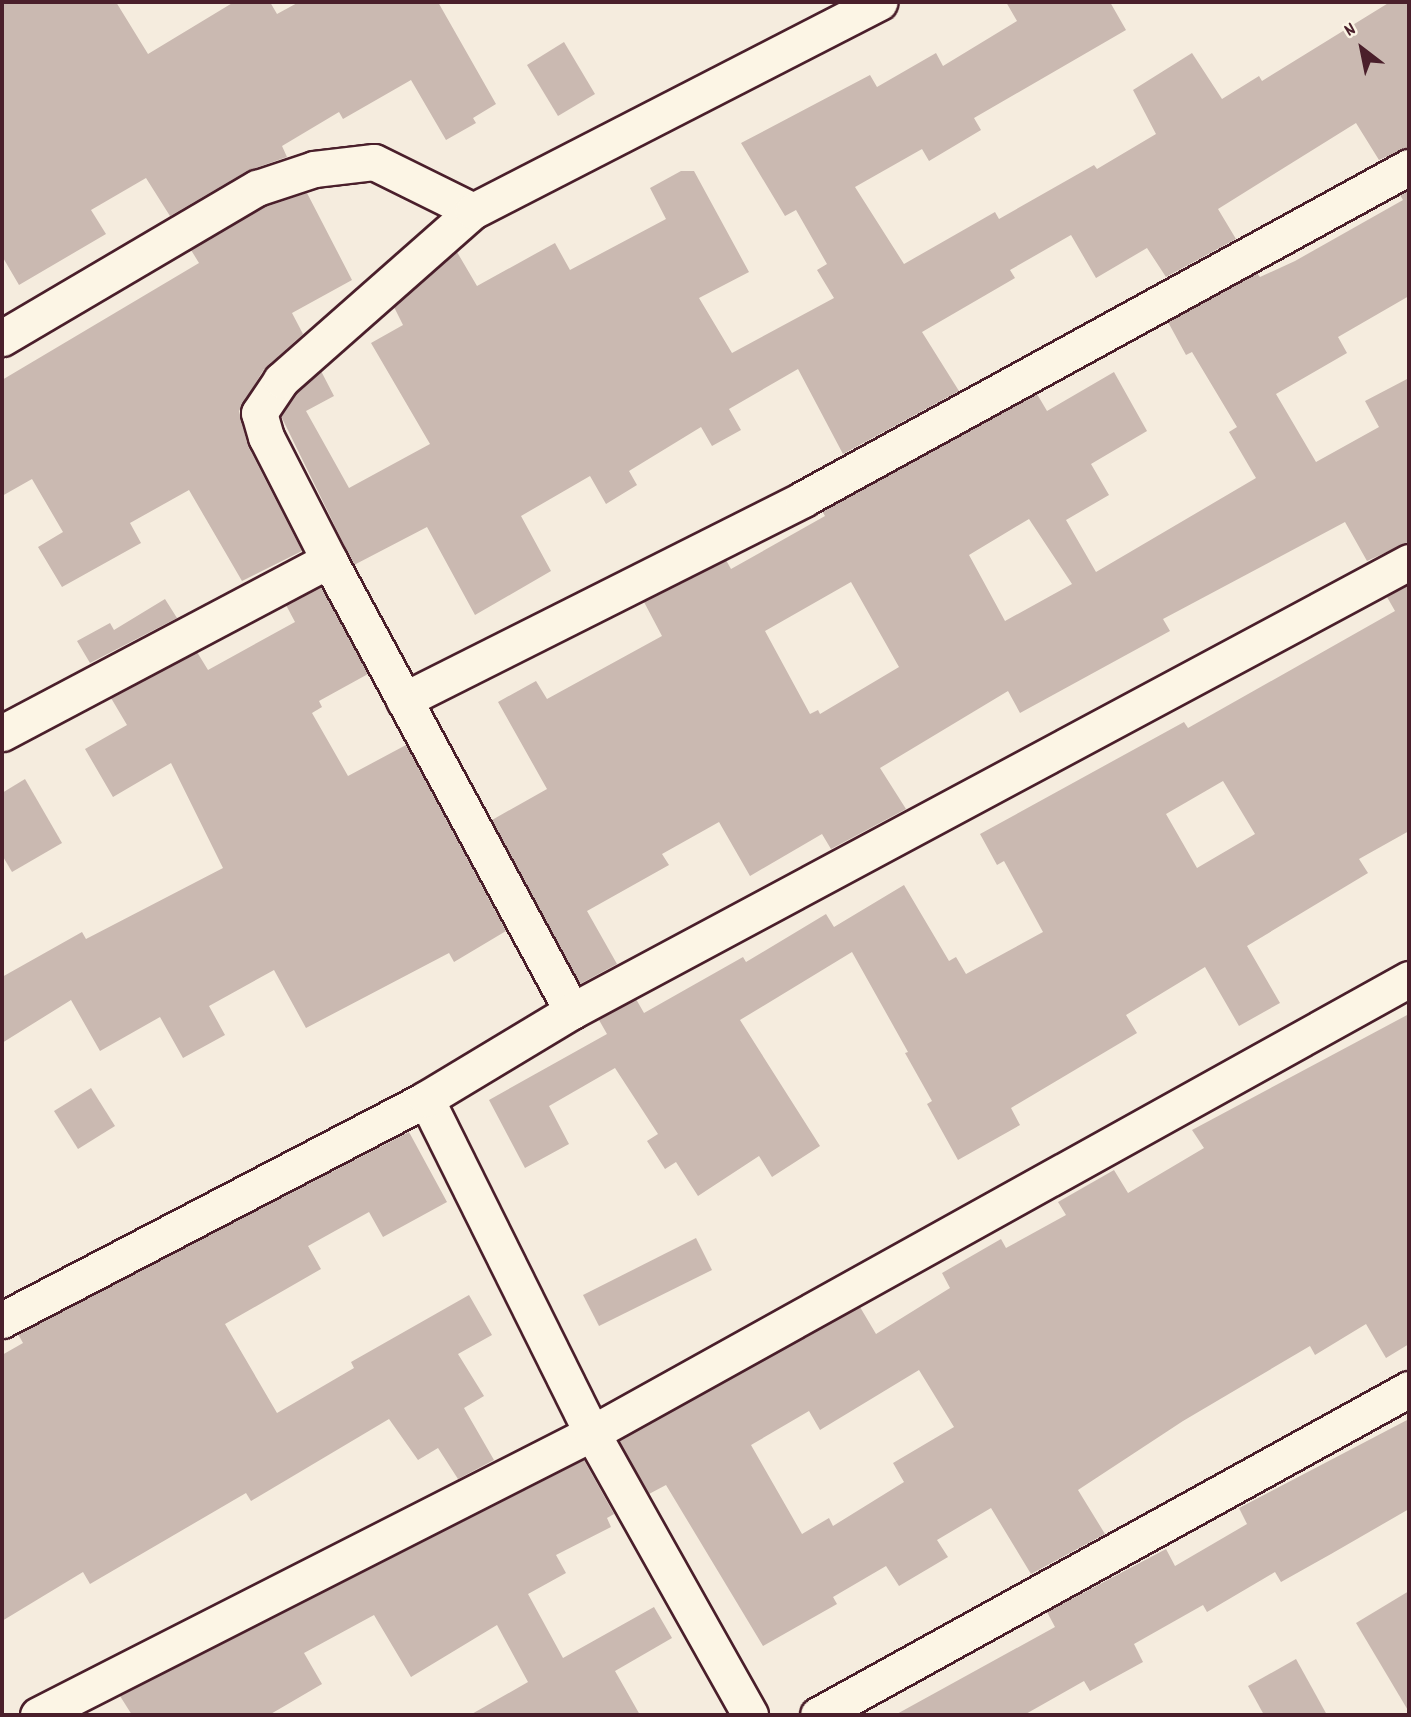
<!DOCTYPE html>
<html>
<head>
<meta charset="utf-8">
<style>
  body { margin:0 }
  #map { position:relative; width:1411px; height:1717px; overflow:hidden; background:#f5ecde; font-family:Dekko,sans-serif }
  div>[style] { position:absolute }
  .building>* { inset:0; background:#cab9b1 }
  .roads { filter:drop-shadow(2px 0 #4a1f2b) drop-shadow(-2px 0 #4a1f2b) drop-shadow(0 2px #4a1f2b) drop-shadow(0 -2px #4a1f2b) }
  .street>* { height:35px; margin:-17.5px; padding:0 17.5px; transform-origin:17.5px; border-radius:17.5px; background:#fcf5e5 }
  span { translate:-50% -50%; white-space:nowrap; text-align:center; line-height:1.15; -webkit-text-stroke:6px #fcf5e5; paint-order:stroke }
  .frame { position:absolute; inset:0; border:4px solid #4a1f2b; pointer-events:none }
  .north { position:absolute; left:1327px; top:14px; width:70px; height:70px; -webkit-text-stroke:5px #fcf5e5; paint-order:stroke; rotate:328deg; font-size:19px; font-weight:700; line-height:28px; text-align:center; color:#4a1f2b }
  .north::after { content:''; display:block; margin:auto; width:24px; height:32px; background:#4a1f2b; clip-path:polygon(50% 0,100% 100%,50% 72%,0 100%) }
</style>
</head>
<body>
<div id="map">
  <div class="building">
    <i style="clip-path:polygon(2px 2px,116px 2px,148px 54px,234px 2px,270px 2px,277px 14px,299px 2px,438px 2px,496px 104px,473px 118px,476px 123px,446px 140px,411px 80px,343px 119px,339px 112px,282px 146px,287px 157px,247px 171px,170px 216px,146px 178px,91px 210px,106px 234px,19px 285px,2px 256px)"></i>
    <i style="clip-path:polygon(1006px 2px,1110px 2px,1126px 30px,974px 118px,981px 130px,929px 161px,922px 149px,855px 187px,904px 264px,995px 212px,999px 219px,1094px 165px,1097px 169px,1156px 134px,1133px 90px,1192px 53px,1222px 99px,1259px 76px,1262px 81px,1390px 2px,1409px 2px,1409px 147px,1379px 160px,1356px 123px,1218px 209px,1236px 239px,1166px 277px,1147px 248px,1096px 278px,1071px 235px,1010px 270px,1015px 278px,922px 332px,959px 391px,843px 454px,798px 369px,729px 409px,741px 430px,712px 446px,701px 427px,629px 471px,637px 485px,606px 504px,590px 476px,521px 516px,551px 571px,475px 615px,427px 527px,354px 565px,281px 416px,296px 393px,321px 371px,334px 396px,306px 411px,349px 488px,430px 444px,371px 343px,403px 325px,394px 307px,457px 252px,477px 286px,555px 243px,570px 270px,666px 219px,650px 188px,681px 171px,694px 171px,749px 272px,699px 298px,732px 353px,834px 298px,817px 270px,827px 264px,796px 210px,785px 216px,741px 143px,870px 75px,877px 87px,936px 53px,943px 66px,1017px 21px)"></i>
    <i style="clip-path:polygon(564px 42px,595px 94px,558px 116px,527px 65px)"></i>
    <i style="clip-path:polygon(evenodd,1409px 190px,1409px 296px,1338px 337px,1347px 353px,1276px 394px,1316px 462px,1379px 427px,1365px 401px,1409px 378px,1409px 542px,1367px 561px,1345px 522px,1163px 619px,1170px 631px,1020px 713px,1008px 691px,880px 768px,906px 809px,831px 849px,822px 834px,750px 876px,719px 822px,662px 854px,669px 865px,587px 911px,617px 964px,580px 984px,492px 820px,547px 789px,498px 702px,536px 681px,547px 699px,662px 636px,644px 602px,726px 560px,731px 569px,825px 516px,822px 511px,1037px 394px,1047px 411px,1114px 372px,1147px 431px,1091px 464px,1109px 495px,1066px 520px,1096px 572px,1256px 478px,1229px 432px,1237px 427px,1192px 352px,1186px 355px,1168px 322px,1257px 273px,1260px 277px,1295px 261px,1403px 200px,1400px 195px,1409px 190px,1029px 519px,1072px 584px,1005px 621px,969px 555px,1029px 519px,1409px 190px,851px 582px,899px 667px,820px 714px,818px 710px,810px 714px,765px 631px,851px 582px)"></i>
    <i style="clip-path:polygon(307px 193px,352px 280px,292px 313px,303px 334px,264px 369px,239px 411px,248px 446px,302px 551px,242px 581px,189px 490px,130px 523px,141px 543px,62px 587px,38px 547px,63px 532px,32px 479px,2px 496px,2px 380px,199px 263px,191px 250px,265px 206px)"></i>
    <i style="clip-path:polygon(evenodd,1409px 585px,1409px 831px,1359px 859px,1368px 873px,1247px 946px,1280px 1003px,1239px 1026px,1205px 967px,1126px 1015px,1137px 1033px,1011px 1108px,1020px 1125px,958px 1160px,927px 1104px,932px 1101px,905px 1053px,908px 1052px,852px 952px,740px 1020px,820px 1146px,772px 1177px,759px 1156px,698px 1196px,676px 1162px,665px 1169px,647px 1141px,658px 1134px,615px 1068px,549px 1106px,569px 1144px,525px 1168px,489px 1100px,607px 1034px,599px 1020px,636px 999px,644px 1013px,743px 957px,746px 962px,826px 914px,834px 927px,904px 885px,949px 961px,956px 957px,966px 974px,1043px 932px,1004px 861px,997px 865px,980px 834px,1184px 722px,1188px 728px,1395px 611px,1387px 597px,1409px 585px,1223px 781px,1255px 834px,1197px 868px,1166px 814px,1223px 781px)"></i>
    <i style="clip-path:polygon(321px 587px,368px 674px,319px 701px,322px 707px,312px 713px,348px 776px,406px 745px,506px 931px,454px 962px,449px 953px,306px 1028px,274px 970px,209px 1006px,225px 1035px,183px 1058px,160px 1017px,100px 1051px,71px 1000px,2px 1043px,2px 977px,82px 932px,86px 939px,223px 868px,171px 763px,113px 797px,85px 749px,127px 725px,111px 698px,197px 652px,208px 670px,295px 622px,286px 605px)"></i>
    <i style="clip-path:polygon(165px 599px,177px 618px,90px 663px,77px 641px,110px 623px,114px 630px)"></i>
    <i style="clip-path:polygon(25px 779px,62px 843px,12px 872px,2px 855px,2px 793px)"></i>
    <i style="clip-path:polygon(evenodd,1409px 1014px,1409px 1344px,1386px 1358px,1366px 1324px,1315px 1355px,1310px 1346px,1183px 1421px,1078px 1490px,1105px 1534px,1031px 1574px,991px 1508px,937px 1540px,948px 1557px,899px 1586px,886px 1566px,833px 1597px,837px 1604px,763px 1646px,666px 1485px,649px 1494px,619px 1441px,860px 1307px,876px 1334px,950px 1288px,942px 1273px,1001px 1239px,1006px 1248px,1066px 1215px,1058px 1202px,1114px 1170px,1128px 1193px,1204px 1148px,1192px 1130px,1409px 1014px,919px 1370px,954px 1427px,893px 1463px,904px 1482px,833px 1526px,829px 1518px,802px 1534px,751px 1445px,809px 1411px,820px 1430px,919px 1370px)"></i>
    <i style="clip-path:polygon(91px 1088px,115px 1126px,78px 1149px,54px 1111px)"></i>
    <i style="clip-path:polygon(409px 1132px,447px 1202px,383px 1237px,369px 1212px,308px 1246px,321px 1269px,225px 1324px,277px 1413px,354px 1368px,351px 1362px,469px 1295px,492px 1335px,458px 1354px,484px 1396px,464px 1408px,494px 1460px,458px 1479px,438px 1448px,418px 1460px,389px 1419px,251px 1501px,246px 1493px,90px 1584px,83px 1572px,2px 1621px,2px 1355px,23px 1343px,18px 1334px)"></i>
    <i style="clip-path:polygon(696px 1238px,712px 1270px,599px 1326px,583px 1295px)"></i>
    <i style="clip-path:polygon(1409px 1419px,1409px 1509px,1331px 1554px,1281px 1582px,1275px 1572px,1207px 1612px,1203px 1605px,1134px 1644px,1143px 1662px,1090px 1691px,1084px 1681px,1024px 1715px,895px 1715px,1055px 1627px,1047px 1612px,1166px 1549px,1175px 1566px,1247px 1524px,1239px 1508px)"></i>
    <i style="clip-path:polygon(584px 1460px,614px 1514px,607px 1518px,611px 1527px,556px 1555px,566px 1573px,528px 1594px,563px 1658px,654px 1607px,672px 1638px,615px 1671px,640px 1715px,470px 1715px,528px 1682px,497px 1625px,411px 1677px,374px 1615px,304px 1653px,322px 1684px,269px 1715px,132px 1715px,120px 1696px)"></i>
    <i style="clip-path:polygon(1409px 1591px,1409px 1712px,1356px 1623px)"></i>
    <i style="clip-path:polygon(1296px 1659px,1327px 1715px,1264px 1715px,1248px 1686px)"></i>
  </div>
  <div class="roads">
    <div class="street">
      <i style="left:2px;top:338px;width:296px;rotate:-30.5deg"></i>
      <i style="left:257px;top:188px;width:60px;rotate:-18.4deg"></i>
      <i style="left:314px;top:169px;width:60px;rotate:-6.7deg"></i>
      <i style="left:374px;top:162px;width:110px;rotate:26.3deg"></i>
      <i style="left:404px;top:700px;width:447px;rotate:-26.7deg"></i>
      <i style="left:803px;top:499px;width:691px;rotate:-28.72deg"></i>
      <i style="left:2px;top:733px;width:370px;rotate:-27.9deg"></i>
      <i style="left:572px;top:1011px;width:512px;rotate:-118.32deg"></i>
      <i style="left:329px;top:560px;width:138px;rotate:-117.1deg"></i>
      <i style="left:266px;top:437px;width:25px;rotate:-106deg"></i>
      <i style="left:259px;top:413px;width:40px;rotate:-56deg"></i>
      <i style="left:281px;top:380px;width:256px;rotate:-41.4deg"></i>
      <i style="left:473px;top:211px;width:457px;rotate:-27.2deg"></i>
      <i style="left:426px;top:1099px;width:373px;rotate:63.6deg"></i>
      <i style="left:592px;top:1433px;width:323px;rotate:60.7deg"></i>
      <i style="left:2px;top:1320px;width:478px;rotate:-27.5deg"></i>
      <i style="left:426px;top:1099px;width:170px;rotate:-31.1deg"></i>
      <i style="left:572px;top:1011px;width:950px;rotate:-28.21deg"></i>
      <i style="left:38px;top:1715px;width:622px;rotate:-26.98deg"></i>
      <i style="left:592px;top:1433px;width:935px;rotate:-29.06deg"></i>
      <i style="left:818px;top:1715px;width:675px;rotate:-28.88deg"></i>
    </div>
  </div>
  <div class="frame"></div>
  <div class="north">N</div>
</div>
</body>
</html>
